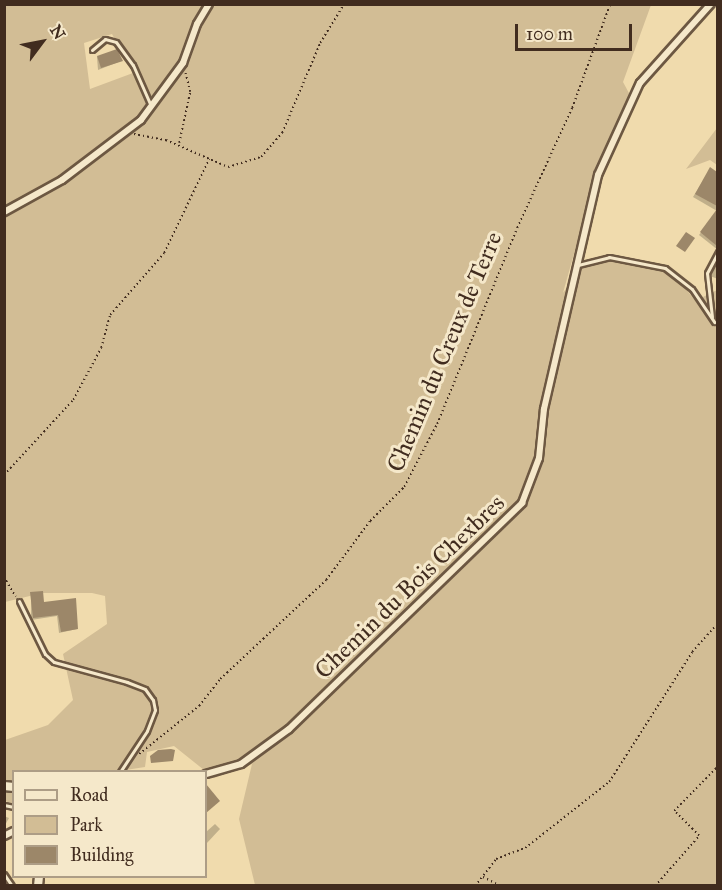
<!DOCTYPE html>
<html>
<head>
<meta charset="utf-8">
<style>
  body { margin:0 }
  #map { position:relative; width:722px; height:890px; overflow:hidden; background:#f0dbad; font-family:"IM FELL Great Primer",serif }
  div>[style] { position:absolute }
  .green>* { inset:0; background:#d2bd95 }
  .shadow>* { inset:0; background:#0003 }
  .building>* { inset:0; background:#9c8769 }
  .path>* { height:1.5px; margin-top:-0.75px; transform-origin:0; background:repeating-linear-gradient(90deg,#412c1f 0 1.5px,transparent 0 4.5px) }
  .roads { filter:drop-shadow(2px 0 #6d5842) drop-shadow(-2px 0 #6d5842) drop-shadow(0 2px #6d5842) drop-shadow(0 -2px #6d5842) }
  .lane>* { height:3px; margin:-1.5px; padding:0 1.5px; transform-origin:1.5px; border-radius:1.5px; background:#f5e8ca }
  .street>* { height:6px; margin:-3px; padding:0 3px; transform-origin:3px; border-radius:3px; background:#f5e8ca }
  .secondary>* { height:8px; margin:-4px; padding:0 4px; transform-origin:4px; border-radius:4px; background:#f5e8ca }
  span { translate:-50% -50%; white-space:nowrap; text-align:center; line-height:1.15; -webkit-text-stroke:6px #f5e8ca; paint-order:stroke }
  .street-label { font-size:24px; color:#412c1f }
  .frame { position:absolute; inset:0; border:6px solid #412c1f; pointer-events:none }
  .legend { position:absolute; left:12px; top:770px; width:195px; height:108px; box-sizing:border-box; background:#f5e8ca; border:2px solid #ad9d86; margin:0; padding:8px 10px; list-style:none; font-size:18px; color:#412c1f }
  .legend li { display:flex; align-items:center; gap:12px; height:30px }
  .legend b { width:30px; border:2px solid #ad9d86 }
  .north { position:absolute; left:12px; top:12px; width:60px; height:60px; -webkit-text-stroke:4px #f5e8ca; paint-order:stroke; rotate:58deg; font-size:16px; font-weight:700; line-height:24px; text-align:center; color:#412c1f }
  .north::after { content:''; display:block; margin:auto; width:21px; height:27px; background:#412c1f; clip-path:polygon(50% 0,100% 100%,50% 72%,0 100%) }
  .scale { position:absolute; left:515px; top:24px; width:117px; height:27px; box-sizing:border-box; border:3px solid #412c1f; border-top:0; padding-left:8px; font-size:18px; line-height:21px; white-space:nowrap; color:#412c1f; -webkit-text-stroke:4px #f5e8ca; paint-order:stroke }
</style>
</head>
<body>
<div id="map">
  <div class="green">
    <i style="clip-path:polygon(evenodd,4px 5px,651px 5px,623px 82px,630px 95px,596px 175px,563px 293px,581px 267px,596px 261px,621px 261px,674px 274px,701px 308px,699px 299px,717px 290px,717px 885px,255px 885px,239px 819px,252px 764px,214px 778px,174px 746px,147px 752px,145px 767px,119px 771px,14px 772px,13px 804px,5px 801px,5px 740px,48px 725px,73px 700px,63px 654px,107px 624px,105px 596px,92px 593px,42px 593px,5px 602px,4px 5px,112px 34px,133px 73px,90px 89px,84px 43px,112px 34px)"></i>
    <i style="clip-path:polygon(717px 128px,717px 165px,710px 160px,686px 169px)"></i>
  </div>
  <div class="shadow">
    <i style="clip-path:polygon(97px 57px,121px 61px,98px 70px)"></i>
    <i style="clip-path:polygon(710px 169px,718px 173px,717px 211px,693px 197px)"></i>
    <i style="clip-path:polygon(713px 217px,718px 220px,718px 250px,699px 235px)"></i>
    <i style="clip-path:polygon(718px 261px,718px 279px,710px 276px)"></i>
    <i style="clip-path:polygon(31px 593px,42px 604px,75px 599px,77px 629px,59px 633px,57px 616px,31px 620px)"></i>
    <i style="clip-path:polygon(4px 816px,9px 818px,4px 827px)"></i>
    <i style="clip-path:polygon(215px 824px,220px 829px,206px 844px,206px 832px)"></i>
  </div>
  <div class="building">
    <i style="clip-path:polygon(117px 49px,123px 61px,101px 68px,97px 56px)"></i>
    <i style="clip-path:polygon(710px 167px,717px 172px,717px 206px,695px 194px)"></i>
    <i style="clip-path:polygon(717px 209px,717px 246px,700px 232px)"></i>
    <i style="clip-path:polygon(686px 232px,695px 238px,685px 252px,676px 246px)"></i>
    <i style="clip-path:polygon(43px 591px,44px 602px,76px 598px,78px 629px,61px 632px,58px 615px,33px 618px,30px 592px)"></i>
    <i style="clip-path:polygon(171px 749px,175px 750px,173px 761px,151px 763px,150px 756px,158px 750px)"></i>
    <i style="clip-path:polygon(206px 784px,220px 801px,206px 813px)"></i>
  </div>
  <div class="path">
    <i style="left:134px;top:134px;width:33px;rotate:11deg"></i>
    <i style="left:166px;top:140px;width:68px;rotate:23.5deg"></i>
    <i style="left:228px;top:167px;width:34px;rotate:-17deg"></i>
    <i style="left:261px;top:157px;width:32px;rotate:-49deg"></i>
    <i style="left:282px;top:133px;width:98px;rotate:-67.1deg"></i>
    <i style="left:320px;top:43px;width:46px;rotate:-58.4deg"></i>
    <i style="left:179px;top:143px;width:52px;rotate:-77.8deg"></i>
    <i style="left:190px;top:92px;width:21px;rotate:-104deg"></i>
    <i style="left:4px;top:475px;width:102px;rotate:-47.4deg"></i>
    <i style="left:73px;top:400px;width:59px;rotate:-61.7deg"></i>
    <i style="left:101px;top:348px;width:34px;rotate:-75deg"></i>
    <i style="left:110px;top:315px;width:82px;rotate:-48.9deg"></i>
    <i style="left:164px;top:253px;width:104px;rotate:-64.4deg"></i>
    <i style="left:4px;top:577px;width:23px;rotate:59deg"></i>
    <i style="left:139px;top:754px;width:77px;rotate:-38.7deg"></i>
    <i style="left:199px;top:706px;width:34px;rotate:-52deg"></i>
    <i style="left:220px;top:679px;width:145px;rotate:-43deg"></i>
    <i style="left:326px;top:580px;width:74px;rotate:-53.3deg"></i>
    <i style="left:370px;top:521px;width:48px;rotate:-45deg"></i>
    <i style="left:404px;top:487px;width:71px;rotate:-62.4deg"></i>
    <i style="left:437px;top:424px;width:212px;rotate:-67.8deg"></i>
    <i style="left:517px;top:228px;width:132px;rotate:-65.4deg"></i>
    <i style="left:572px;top:108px;width:111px;rotate:-69.9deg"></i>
    <i style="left:483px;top:877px;width:20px;rotate:27deg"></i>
    <i style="left:475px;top:886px;width:34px;rotate:-52deg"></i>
    <i style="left:496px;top:859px;width:31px;rotate:-21deg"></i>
    <i style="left:525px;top:848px;width:107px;rotate:-38.2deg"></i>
    <i style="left:609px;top:782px;width:154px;rotate:-57.4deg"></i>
    <i style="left:692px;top:652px;width:39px;rotate:-48deg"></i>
    <i style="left:655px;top:886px;width:67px;rotate:-48.7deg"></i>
    <i style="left:699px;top:836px;width:35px;rotate:-135deg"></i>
    <i style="left:674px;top:811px;width:63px;rotate:-45.6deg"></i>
    <i style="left:715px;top:886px;width:5px;rotate:-53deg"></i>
  </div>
  <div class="roads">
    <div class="lane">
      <i style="left:92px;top:50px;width:17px;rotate:-40deg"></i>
      <i style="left:105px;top:39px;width:11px;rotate:15deg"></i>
      <i style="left:116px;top:42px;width:29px;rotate:54deg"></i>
      <i style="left:133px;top:65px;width:45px;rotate:66.3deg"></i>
      <i style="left:578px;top:265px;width:32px;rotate:-14deg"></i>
      <i style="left:609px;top:257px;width:57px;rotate:11.1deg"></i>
      <i style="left:665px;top:268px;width:34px;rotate:38deg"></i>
      <i style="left:692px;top:289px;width:40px;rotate:56deg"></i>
      <i style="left:712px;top:317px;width:44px;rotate:-96.5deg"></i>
      <i style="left:707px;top:273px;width:24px;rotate:-62deg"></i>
      <i style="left:19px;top:601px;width:59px;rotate:63.9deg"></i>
      <i style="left:45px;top:654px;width:12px;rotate:42deg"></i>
      <i style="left:54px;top:662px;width:76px;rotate:15.3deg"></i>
      <i style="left:127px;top:682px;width:19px;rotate:21deg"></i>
      <i style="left:145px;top:689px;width:14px;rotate:54deg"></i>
      <i style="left:153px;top:700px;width:10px;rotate:79deg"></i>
      <i style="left:155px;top:710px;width:22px;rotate:111deg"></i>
      <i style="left:147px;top:731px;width:49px;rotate:123.4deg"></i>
      <i style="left:4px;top:805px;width:10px;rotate:11deg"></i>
      <i style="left:4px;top:874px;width:14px;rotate:56deg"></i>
    </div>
    <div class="street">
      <i style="left:4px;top:212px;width:66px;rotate:-28.9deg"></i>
      <i style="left:62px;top:180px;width:99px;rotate:-37.2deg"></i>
      <i style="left:141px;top:120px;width:71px;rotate:-53.6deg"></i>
      <i style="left:183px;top:63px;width:41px;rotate:-70.3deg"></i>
      <i style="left:197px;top:24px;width:23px;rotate:-59deg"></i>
      <i style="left:206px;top:774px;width:36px;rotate:-16deg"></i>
      <i style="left:241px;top:764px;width:59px;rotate:-36.1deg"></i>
      <i style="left:289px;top:729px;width:325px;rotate:-44.1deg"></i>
      <i style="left:522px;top:503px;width:48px;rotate:-69.3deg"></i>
      <i style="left:539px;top:458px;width:49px;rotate:-84.2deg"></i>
      <i style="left:544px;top:409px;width:240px;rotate:-77deg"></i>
      <i style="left:598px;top:175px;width:101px;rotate:-65.5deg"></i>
      <i style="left:640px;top:83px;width:106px;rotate:-48.1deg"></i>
      <i style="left:4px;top:836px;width:11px;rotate:-27deg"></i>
    </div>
    <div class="secondary">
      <i style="left:4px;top:786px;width:10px;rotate:6deg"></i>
      <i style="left:38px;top:886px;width:10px;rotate:-84deg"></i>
    </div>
  </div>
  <div class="street-label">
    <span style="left:445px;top:352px;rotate:-67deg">Chemin du Creux de Terre</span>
    <span style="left:410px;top:587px;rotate:-44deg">Chemin du Bois Chexbres</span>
  </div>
  <div class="frame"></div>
  <ul class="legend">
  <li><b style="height:8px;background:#f5e8ca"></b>Road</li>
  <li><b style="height:16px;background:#d2bd95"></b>Park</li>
  <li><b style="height:16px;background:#9c8769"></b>Building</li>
  </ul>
  <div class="north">N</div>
  <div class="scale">100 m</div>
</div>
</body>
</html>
